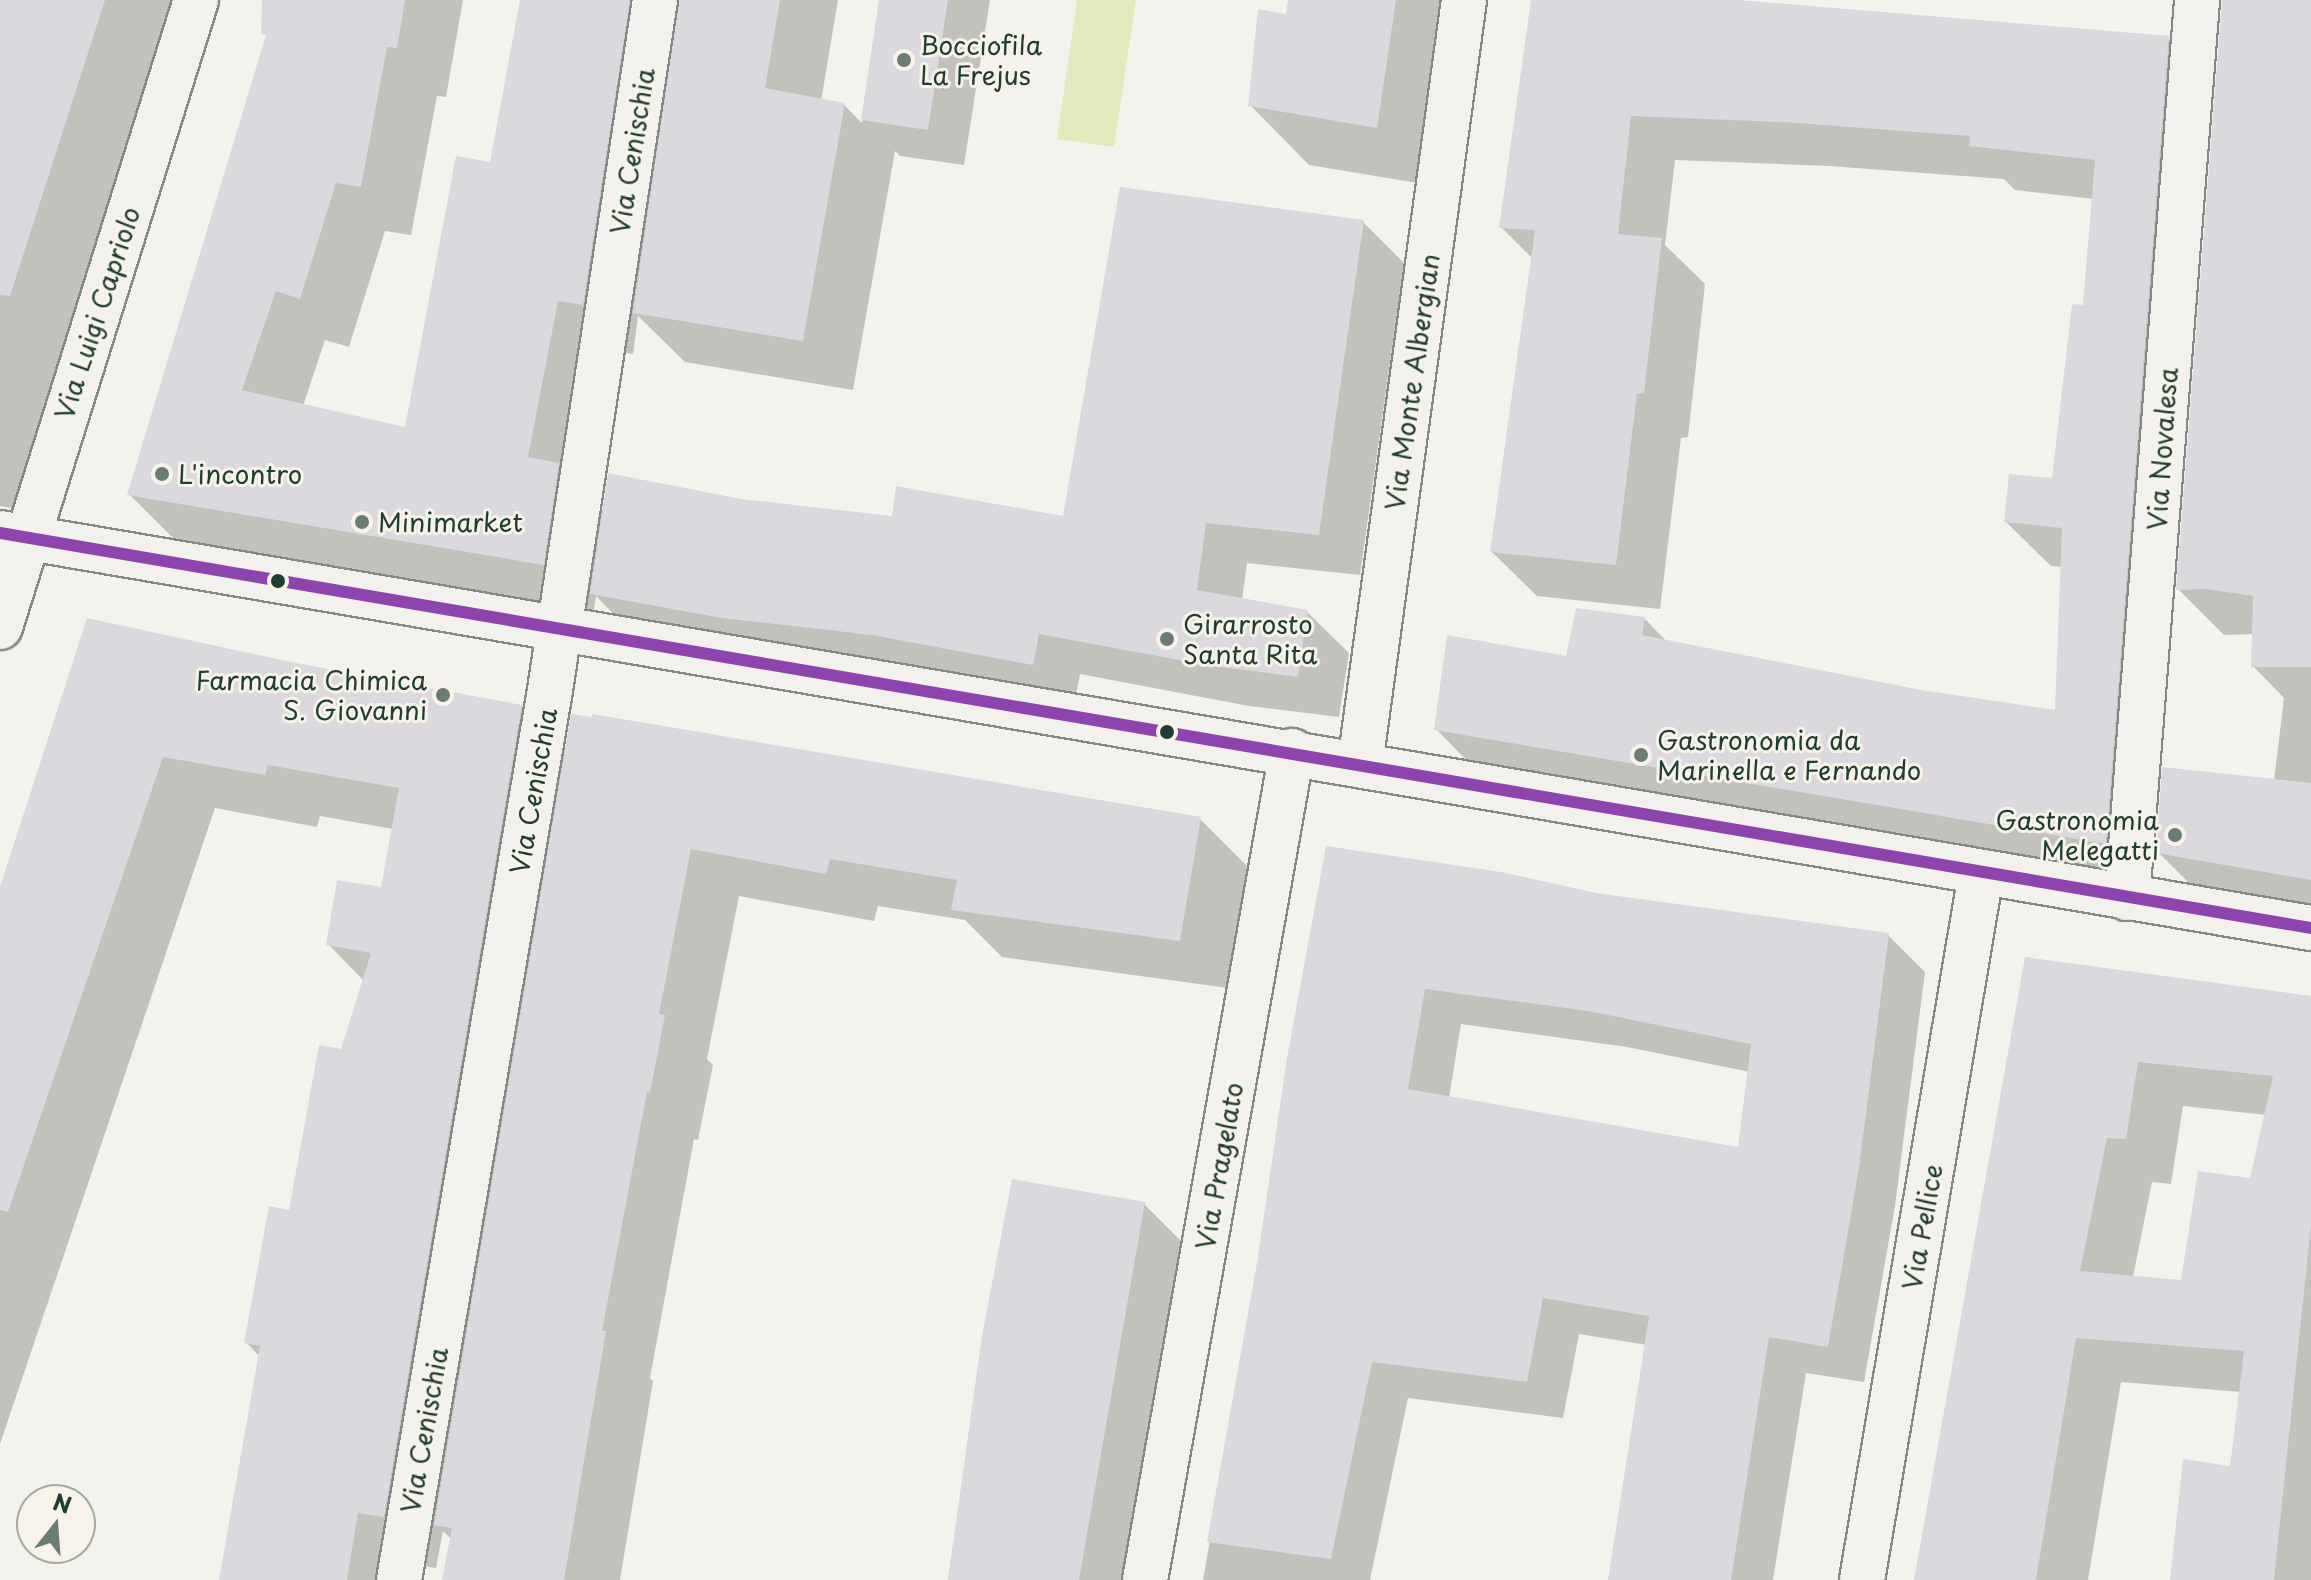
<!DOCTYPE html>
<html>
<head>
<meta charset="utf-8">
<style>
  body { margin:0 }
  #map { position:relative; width:2311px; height:1580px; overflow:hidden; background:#f4f2ec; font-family:"Playpen Sans",sans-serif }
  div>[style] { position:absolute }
  .green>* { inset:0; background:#e3eabd }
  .shadow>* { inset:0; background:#0003 }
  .building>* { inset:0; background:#dbd8de }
  .roads { filter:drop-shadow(2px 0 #848985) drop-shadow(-2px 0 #848985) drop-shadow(0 2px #848985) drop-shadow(0 -2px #848985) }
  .minor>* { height:44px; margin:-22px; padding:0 22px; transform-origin:22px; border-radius:22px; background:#f2f1ed }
  .bus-1>* { height:12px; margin:-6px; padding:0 6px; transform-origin:6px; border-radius:6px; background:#8e44ad }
  .dots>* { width:22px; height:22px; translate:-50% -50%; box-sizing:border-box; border:4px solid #f7f3e8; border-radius:50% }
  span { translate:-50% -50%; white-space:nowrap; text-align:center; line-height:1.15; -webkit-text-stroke:6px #f7f3e8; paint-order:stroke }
  .poi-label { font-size:26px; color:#1f3d34 }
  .left { translate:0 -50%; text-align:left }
  .right { translate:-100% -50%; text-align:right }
  .street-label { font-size:26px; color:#1f3d34 }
  .north { position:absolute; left:16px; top:1484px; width:80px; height:80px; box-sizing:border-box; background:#f7f3e8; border:2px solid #a1aaa0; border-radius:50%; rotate:17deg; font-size:22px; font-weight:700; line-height:32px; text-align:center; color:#1f3d34 }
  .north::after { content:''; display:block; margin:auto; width:28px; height:36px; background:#6a7c74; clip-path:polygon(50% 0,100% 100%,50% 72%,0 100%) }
</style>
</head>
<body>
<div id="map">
  <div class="green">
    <i style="clip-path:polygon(1077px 0,1136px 0,1114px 147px,1057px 139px)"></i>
  </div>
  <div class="shadow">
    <i style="clip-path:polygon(0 0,182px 0,22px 510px,0 506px)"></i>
    <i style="clip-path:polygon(279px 0,463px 0,446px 97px,437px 96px,411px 235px,385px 231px,349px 347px,325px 340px,303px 406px,407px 429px,492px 164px,522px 0,838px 0,821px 101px,844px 105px,862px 123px,881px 0,990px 0,964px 165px,900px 156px,895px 151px,853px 390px,685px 362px,638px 316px,633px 354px,607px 350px,581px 488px,604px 512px,741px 501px,894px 519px,1065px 519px,1363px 222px,1404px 263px,1360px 575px,1247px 563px,1242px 600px,1307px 612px,1349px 653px,1339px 717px,1249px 706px,1080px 674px,1074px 705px,633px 634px,596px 596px,593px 614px,179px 544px,129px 494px)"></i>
    <i style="clip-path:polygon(1290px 0,1463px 0,1436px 186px,1309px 165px,1250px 105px,1287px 16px)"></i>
    <i style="clip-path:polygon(1533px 0,1707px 0,2168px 38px,2213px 82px,2150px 888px,1480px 774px,1436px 729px,1644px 618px,1667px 642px,1921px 692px,2057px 712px,2062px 567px,2051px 566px,2006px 522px,2054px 480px,2085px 307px,2094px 199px,2015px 190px,2004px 179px,1829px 166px,1675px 160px,1665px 245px,1705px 284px,1688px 437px,1681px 438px,1660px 609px,1537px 596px,1492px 552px,1533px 259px,1501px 227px)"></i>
    <i style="clip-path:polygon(2223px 0,2311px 0,2311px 916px,2204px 898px,2158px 852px,2274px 781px,2284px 698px,2253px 666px,2254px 634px,2224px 635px,2178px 589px)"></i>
    <i style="clip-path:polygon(88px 620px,291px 664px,521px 707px,567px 752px,1200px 819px,1248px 867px,1228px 988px,1002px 957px,965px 920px,878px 906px,874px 921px,739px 896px,707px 1059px,713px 1065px,698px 1140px,694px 1139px,650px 1378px,653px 1381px,620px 1580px,444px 1580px,452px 1540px,443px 1531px,436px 1568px,410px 1564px,408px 1580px,221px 1580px,260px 1357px,246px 1342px,364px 981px,328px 944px,382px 889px,393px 829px,320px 816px,317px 827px,215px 808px,0 1444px,0 894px)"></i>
    <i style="clip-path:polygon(evenodd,1595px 895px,1888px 935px,1925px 972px,1895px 1206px,1864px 1382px,1806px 1373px,1773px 1580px,1610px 1580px,1647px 1345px,1579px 1334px,1563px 1418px,1408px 1398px,1370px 1580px,1203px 1580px,1259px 1263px,1289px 1058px,1595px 895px,1461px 1024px,1627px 1047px,1750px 1072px,1740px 1149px,1449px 1098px,1461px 1024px)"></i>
    <i style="clip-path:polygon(evenodd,2027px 960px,2311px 998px,2311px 1580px,2171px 1580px,2231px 1468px,2241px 1392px,2121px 1382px,2088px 1580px,1916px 1580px,2027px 960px,2183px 1106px,2267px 1115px,2252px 1180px,2182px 1282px,2133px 1277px,2152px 1182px,2171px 1184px,2183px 1106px)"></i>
    <i style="clip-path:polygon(1144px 1204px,1181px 1241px,1123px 1580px,948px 1580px,984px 1337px)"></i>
  </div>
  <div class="building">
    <i style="clip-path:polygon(0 0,105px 0,10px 296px,0 295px)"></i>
    <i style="clip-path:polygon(262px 0,405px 0,397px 48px,387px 47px,361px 187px,336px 183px,300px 299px,276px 291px,242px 390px,405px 427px,456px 156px,490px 162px,520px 0,630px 0,583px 305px,558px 301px,528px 457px,559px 463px,544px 565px,127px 495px,266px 35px,261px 35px)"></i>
    <i style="clip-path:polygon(679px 0,780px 0,765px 88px,845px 103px,803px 341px,633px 313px)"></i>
    <i style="clip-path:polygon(879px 0,948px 0,928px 130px,861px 120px)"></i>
    <i style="clip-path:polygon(1288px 0,1396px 0,1377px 128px,1248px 106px,1258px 9px,1286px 14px)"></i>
    <i style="clip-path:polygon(1531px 0,1738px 0,2169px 36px,2106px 844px,1434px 730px,1447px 635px,1566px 656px,1576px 608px,1645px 617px,1642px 635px,1921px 690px,2055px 710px,2062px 528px,2004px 522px,2009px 474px,2052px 478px,2072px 304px,2083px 305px,2095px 160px,1969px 146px,1970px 136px,1783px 122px,1631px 116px,1618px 234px,1662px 238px,1644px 393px,1637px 394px,1616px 565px,1490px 552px,1535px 230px,1499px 228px)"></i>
    <i style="clip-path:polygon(2222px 0,2311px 0,2311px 667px,2251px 667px,2253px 596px,2206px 589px,2176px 590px)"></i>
    <i style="clip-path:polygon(1120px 187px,1364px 220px,1319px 535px,1206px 523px,1197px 590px,1308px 610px,1298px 677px,1206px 665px,1039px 634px,1033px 665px,872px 635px,722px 618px,590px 594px,608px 473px,741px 499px,892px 516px,896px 486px,1063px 516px)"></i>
    <i style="clip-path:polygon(87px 618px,291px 662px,522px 705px,384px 1517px,358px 1513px,347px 1580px,219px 1580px,260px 1346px,244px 1343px,269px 1206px,289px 1210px,319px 1045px,341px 1049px,371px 953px,326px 945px,337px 880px,381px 887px,399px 788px,268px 765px,265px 775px,163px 757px,8px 1212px,0 1210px,0 887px)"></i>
    <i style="clip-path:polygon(571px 714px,592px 717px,592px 714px,1201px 817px,1180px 941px,951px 910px,957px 880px,830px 859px,826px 874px,691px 849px,659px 1014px,665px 1015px,650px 1093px,647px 1092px,602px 1331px,606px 1331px,564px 1580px,442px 1580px,452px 1528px,434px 1525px)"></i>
    <i style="clip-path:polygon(2162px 767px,2311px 783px,2311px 880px,2156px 853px)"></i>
    <i style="clip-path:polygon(evenodd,1326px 846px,1501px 872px,1596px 893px,1889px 933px,1859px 1168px,1828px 1347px,1769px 1337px,1731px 1580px,1608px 1580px,1649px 1316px,1543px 1298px,1527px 1382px,1372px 1362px,1331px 1559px,1207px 1542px,1257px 1263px,1287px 1058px,1326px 846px,1425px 989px,1588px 1011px,1751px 1044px,1738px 1147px,1408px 1089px,1425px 989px)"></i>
    <i style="clip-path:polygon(evenodd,2025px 957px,2311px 996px,2311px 1224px,2274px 1580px,2170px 1580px,2183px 1459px,2230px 1466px,2244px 1351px,2076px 1338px,2036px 1580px,1914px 1580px,2025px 957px,2138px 1062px,2273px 1076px,2250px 1178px,2198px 1171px,2181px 1280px,2080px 1271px,2107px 1138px,2126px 1139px,2138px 1062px)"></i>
    <i style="clip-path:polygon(1012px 1179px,1145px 1202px,1079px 1580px,948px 1580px,982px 1336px)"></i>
  </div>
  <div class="roads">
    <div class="minor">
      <i style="left:0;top:533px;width:2345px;rotate:9.7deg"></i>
      <i style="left:0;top:627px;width:657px;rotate:-72.64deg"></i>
      <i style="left:1360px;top:764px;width:771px;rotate:-82.25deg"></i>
      <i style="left:2127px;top:898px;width:901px;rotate:-85.54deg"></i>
      <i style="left:399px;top:1580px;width:903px;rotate:-80.37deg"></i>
      <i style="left:550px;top:690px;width:698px;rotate:-81.35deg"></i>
      <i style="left:1145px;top:1580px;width:842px;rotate:-79.94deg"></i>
      <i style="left:1862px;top:1580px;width:716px;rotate:-80.43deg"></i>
    </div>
  </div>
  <div class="bus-1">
    <i style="left:0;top:533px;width:2345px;rotate:9.7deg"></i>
  </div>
  <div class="dots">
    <i style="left:904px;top:60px;background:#6a7c74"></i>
    <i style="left:162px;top:474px;background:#6a7c74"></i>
    <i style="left:362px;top:522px;background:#6a7c74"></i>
    <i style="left:278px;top:581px;background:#1f3d34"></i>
    <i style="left:1167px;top:639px;background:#6a7c74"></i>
    <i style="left:443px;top:695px;background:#6a7c74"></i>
    <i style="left:1167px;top:732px;background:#1f3d34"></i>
    <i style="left:1641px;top:755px;background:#6a7c74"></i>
    <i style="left:2175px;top:835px;background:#6a7c74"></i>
  </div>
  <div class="poi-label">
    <span class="left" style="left:920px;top:60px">Bocciofila<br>La Frejus</span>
    <span class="left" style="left:178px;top:474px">L'incontro</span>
    <span class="left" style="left:378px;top:522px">Minimarket</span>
    <span class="left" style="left:1183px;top:639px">Girarrosto<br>Santa Rita</span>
    <span class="right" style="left:427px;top:695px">Farmacia Chimica<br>S. Giovanni</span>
    <span class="left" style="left:1657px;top:755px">Gastronomia da<br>Marinella e Fernando</span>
    <span class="right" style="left:2159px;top:835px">Gastronomia<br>Melegatti</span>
  </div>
  <div class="street-label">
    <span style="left:632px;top:151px;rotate:-81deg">Via Cenischia</span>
    <span style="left:97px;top:313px;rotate:-72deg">Via Luigi Capriolo</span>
    <span style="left:1412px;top:382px;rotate:-82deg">Via Monte Albergian</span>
    <span style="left:2162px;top:449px;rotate:-86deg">Via Novalesa</span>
    <span style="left:533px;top:791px;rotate:-80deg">Via Cenischia</span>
    <span style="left:1219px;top:1166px;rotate:-80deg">Via Pragelato</span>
    <span style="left:1922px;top:1227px;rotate:-80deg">Via Pellice</span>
    <span style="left:424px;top:1430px;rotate:-80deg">Via Cenischia</span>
  </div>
  <div class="north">N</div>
</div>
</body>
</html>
